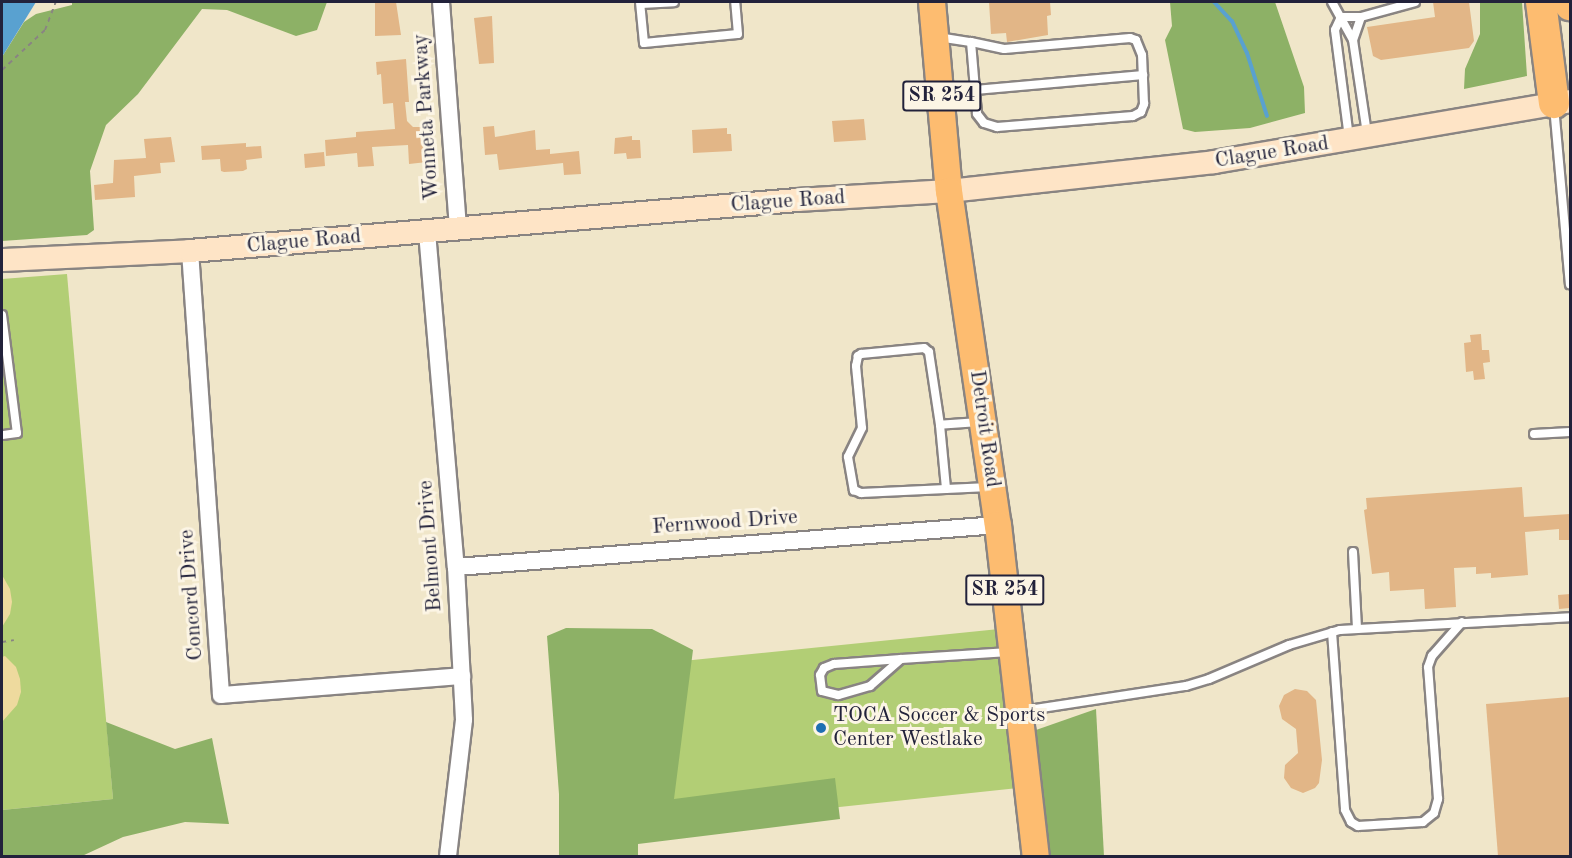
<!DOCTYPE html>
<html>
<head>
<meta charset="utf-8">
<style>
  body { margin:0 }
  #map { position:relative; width:1572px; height:858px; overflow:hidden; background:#f0e6c9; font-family:"Old Standard TT",serif }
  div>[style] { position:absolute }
  .green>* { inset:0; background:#b2ce75 }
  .forest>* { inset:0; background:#8db166 }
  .sand>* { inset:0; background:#eeda9e }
  .water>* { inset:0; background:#59a1d0 }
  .stream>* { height:4px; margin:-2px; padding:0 2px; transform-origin:2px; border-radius:2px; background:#59a1d0 }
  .building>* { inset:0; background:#e2b687 }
  .path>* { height:2px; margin-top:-1px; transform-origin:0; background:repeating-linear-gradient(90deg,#898482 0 4.5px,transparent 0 9px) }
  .roads { filter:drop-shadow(2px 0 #898482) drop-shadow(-2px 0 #898482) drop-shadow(0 2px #898482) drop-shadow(0 -2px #898482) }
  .lane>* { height:8px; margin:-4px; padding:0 4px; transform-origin:4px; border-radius:4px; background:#fff }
  .street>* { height:16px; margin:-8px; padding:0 8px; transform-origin:8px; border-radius:8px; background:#fff }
  .secondary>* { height:22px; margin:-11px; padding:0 11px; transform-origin:11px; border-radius:11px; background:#fee4c6 }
  .primary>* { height:26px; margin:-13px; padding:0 13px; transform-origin:13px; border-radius:13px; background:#fdbc70 }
  .highway>* { height:30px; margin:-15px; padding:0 15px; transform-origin:15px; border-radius:15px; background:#fdbc70 }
  .dots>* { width:16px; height:16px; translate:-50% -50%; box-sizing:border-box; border:3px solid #fcf5e5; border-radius:50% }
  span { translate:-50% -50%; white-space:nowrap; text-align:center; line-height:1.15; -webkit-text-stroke:6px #fcf5e5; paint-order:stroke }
  .shield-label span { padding:2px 4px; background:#fcf5e5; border:2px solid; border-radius:4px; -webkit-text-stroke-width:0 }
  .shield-label { font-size:20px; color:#22223b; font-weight:700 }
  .street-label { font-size:21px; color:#22223b }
  .poi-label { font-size:21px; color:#22223b }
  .left { translate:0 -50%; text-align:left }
  .frame { position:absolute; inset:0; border:3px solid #22223b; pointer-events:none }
</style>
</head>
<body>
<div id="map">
  <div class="green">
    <i style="clip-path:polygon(67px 274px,113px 799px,2px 810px,2px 279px)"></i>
    <i style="clip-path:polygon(1009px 628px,1028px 787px,631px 829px,614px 668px)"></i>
  </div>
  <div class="forest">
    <i style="clip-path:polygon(72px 2px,327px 2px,317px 30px,296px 36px,227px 10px,202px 9px,138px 94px,106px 125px,90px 171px,94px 230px,87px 235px,2px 241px,2px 57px,24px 22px,36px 14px,72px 5px)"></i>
    <i style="clip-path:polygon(1170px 2px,1275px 2px,1304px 87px,1305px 113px,1250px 128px,1195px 132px,1183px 129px,1165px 40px,1172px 26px)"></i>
    <i style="clip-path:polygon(1480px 2px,1522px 2px,1527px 76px,1464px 89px,1465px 69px,1480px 34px)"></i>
    <i style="clip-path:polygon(566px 628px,652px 629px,693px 650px,674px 799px,835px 778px,840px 819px,638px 844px,638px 856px,559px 856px,559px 794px,547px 636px)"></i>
    <i style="clip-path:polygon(1096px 709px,1104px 856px,1050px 856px,1036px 730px)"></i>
    <i style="clip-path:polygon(106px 722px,175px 749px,212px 738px,229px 824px,185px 822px,123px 837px,82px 856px,2px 856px,2px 810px,113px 799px)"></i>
  </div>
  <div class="sand">
    <i style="clip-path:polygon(2px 575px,10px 589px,12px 602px,10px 614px,2px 627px)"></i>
    <i style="clip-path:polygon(5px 656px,16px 667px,20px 679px,21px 692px,17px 705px,2px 722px,2px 657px)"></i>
  </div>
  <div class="water">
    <i style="clip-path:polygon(2px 2px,36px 2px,2px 57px)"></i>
  </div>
  <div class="stream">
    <i style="left:1214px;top:2px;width:26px;rotate:47deg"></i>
    <i style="left:1232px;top:21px;width:35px;rotate:65deg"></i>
    <i style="left:1247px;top:53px;width:66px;rotate:72.4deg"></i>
  </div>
  <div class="building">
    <i style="clip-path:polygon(375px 2px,396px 2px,401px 35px,375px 36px)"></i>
    <i style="clip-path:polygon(989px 2px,1050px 2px,1051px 15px,1047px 16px,1048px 35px,1007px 42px,1006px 33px,991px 34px)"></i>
    <i style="clip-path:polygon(1433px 2px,1469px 2px,1474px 41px,1469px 48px,1381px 60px,1373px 56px,1367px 27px,1435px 17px)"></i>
    <i style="clip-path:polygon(492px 16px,494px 63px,479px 64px,474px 18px)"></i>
    <i style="clip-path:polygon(406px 59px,409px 102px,405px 102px,407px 121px,413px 127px,423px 127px,427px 162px,409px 164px,408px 145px,372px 147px,374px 166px,358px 167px,357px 153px,326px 156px,325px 140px,356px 137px,356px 132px,395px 129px,393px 103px,383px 104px,381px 74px,377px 75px,376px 62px)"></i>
    <i style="clip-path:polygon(864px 119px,866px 140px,834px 142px,832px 121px)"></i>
    <i style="clip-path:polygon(494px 126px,495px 137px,535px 130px,536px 150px,550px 149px,550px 154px,579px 151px,581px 174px,564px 175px,563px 163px,499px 170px,497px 154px,485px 155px,483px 127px)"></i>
    <i style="clip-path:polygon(727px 128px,727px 134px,731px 134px,732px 151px,693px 153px,692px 130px)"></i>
    <i style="clip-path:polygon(632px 136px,632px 140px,640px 140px,641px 158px,627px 159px,626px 153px,614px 154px,615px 138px)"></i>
    <i style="clip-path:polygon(171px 137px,175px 162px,160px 163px,161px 173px,134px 176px,135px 197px,95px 200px,94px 185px,113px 183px,114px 160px,146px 158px,144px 139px)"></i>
    <i style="clip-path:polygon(246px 143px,246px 147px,261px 146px,262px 158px,246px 160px,247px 169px,243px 171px,224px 172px,221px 171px,220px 159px,202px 160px,201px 146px)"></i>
    <i style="clip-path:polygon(324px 152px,325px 166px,305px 168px,304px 154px)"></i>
    <i style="clip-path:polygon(1481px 334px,1482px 350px,1489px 350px,1490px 362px,1483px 363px,1485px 379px,1474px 380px,1473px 371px,1466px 372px,1464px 343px,1471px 342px,1470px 335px)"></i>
    <i style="clip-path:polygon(1522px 487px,1524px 517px,1570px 514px,1570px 540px,1559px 540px,1559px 529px,1525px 532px,1528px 575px,1491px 578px,1491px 573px,1476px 574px,1476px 567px,1454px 568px,1456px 607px,1425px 609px,1424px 589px,1390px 591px,1389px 572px,1372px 574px,1364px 510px,1367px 509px,1366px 498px)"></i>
    <i style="clip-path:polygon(1570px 594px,1570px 608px,1559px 609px,1558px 595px)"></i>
    <i style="clip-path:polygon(1295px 689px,1307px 691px,1316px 700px,1322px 760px,1319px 783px,1315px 788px,1303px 793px,1291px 788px,1284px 778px,1285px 765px,1298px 753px,1296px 729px,1282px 719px,1279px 706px,1284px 695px)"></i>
    <i style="clip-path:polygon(1570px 697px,1570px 856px,1498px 856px,1486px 704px)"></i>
  </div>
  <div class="path">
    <i style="left:2px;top:70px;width:59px;rotate:-42.9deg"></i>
    <i style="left:45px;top:30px;width:30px;rotate:-69deg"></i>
    <i style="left:2px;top:642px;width:12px;rotate:-9deg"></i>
  </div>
  <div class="roads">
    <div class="lane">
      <i style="left:640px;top:2px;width:41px;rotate:84.4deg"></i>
      <i style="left:644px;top:43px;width:94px;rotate:-5.5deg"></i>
      <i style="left:738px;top:34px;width:32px;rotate:-95deg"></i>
      <i style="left:1332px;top:2px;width:43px;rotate:61.1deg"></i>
      <i style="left:641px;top:4px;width:33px;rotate:-3deg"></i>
      <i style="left:1341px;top:17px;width:14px;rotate:115deg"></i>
      <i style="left:1335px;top:30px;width:109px;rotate:82.6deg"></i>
      <i style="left:1341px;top:17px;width:20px"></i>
      <i style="left:1361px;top:17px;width:56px;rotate:-15.5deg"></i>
      <i style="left:1361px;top:17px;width:24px;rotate:109deg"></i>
      <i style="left:1353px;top:40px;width:95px;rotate:81.5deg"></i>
      <i style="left:938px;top:37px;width:33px;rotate:9deg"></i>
      <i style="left:971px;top:42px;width:72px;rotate:85.2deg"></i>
      <i style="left:977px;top:114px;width:11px;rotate:52deg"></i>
      <i style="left:984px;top:123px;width:14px;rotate:17deg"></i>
      <i style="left:997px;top:127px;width:136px;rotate:-4.6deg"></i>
      <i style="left:1133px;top:116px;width:9px;rotate:-27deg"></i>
      <i style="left:1141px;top:112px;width:9px;rotate:-69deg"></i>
      <i style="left:1144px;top:104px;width:49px;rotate:-92.3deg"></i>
      <i style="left:1142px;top:55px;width:16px;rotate:-112deg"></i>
      <i style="left:1136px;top:40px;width:6px;rotate:-162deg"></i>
      <i style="left:1130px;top:38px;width:126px;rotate:175deg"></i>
      <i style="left:1004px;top:49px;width:34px;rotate:-168deg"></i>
      <i style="left:975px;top:90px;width:169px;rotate:-5.1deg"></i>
      <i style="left:1554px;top:106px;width:179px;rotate:84.9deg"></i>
      <i style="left:2px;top:315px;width:119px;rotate:82.8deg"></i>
      <i style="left:17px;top:433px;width:15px;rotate:172deg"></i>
      <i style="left:979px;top:422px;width:39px;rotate:176deg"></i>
      <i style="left:940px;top:425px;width:64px;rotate:84.6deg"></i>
      <i style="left:946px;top:489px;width:43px;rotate:-2.7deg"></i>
      <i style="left:940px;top:425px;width:74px;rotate:-98.6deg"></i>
      <i style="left:929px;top:352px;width:6px;rotate:-141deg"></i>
      <i style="left:924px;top:348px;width:63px;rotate:174.6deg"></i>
      <i style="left:861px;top:354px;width:4px;rotate:146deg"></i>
      <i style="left:858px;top:356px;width:10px;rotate:101deg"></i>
      <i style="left:856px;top:366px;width:62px;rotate:84.5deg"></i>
      <i style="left:862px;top:428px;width:32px;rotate:116deg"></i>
      <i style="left:848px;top:457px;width:34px;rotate:80deg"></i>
      <i style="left:854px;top:490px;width:8px;rotate:23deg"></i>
      <i style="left:861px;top:493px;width:85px;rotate:-2.7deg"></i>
      <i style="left:1534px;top:434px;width:36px;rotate:-3deg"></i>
      <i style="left:1353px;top:552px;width:77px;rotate:87deg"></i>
      <i style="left:1332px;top:632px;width:178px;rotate:85.8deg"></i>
      <i style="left:1345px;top:810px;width:13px;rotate:63deg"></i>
      <i style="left:1351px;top:822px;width:8px;rotate:30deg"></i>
      <i style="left:1358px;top:826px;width:65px;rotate:-3.5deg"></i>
      <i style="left:1423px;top:822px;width:14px;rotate:-39deg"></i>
      <i style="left:1434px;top:813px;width:15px;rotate:-74deg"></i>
      <i style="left:1438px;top:799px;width:132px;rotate:-94.3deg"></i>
      <i style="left:1428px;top:667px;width:12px;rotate:-70deg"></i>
      <i style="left:1432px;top:656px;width:45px;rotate:-48.6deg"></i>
      <i style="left:901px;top:659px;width:41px;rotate:138.9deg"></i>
      <i style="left:870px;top:686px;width:33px;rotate:164deg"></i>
      <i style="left:838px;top:695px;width:16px;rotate:-166deg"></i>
      <i style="left:822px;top:691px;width:16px;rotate:-97deg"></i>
      <i style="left:820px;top:675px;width:8px;rotate:-60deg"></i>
      <i style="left:824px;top:668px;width:11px;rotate:-22deg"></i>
      <i style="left:834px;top:664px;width:67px;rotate:-4.3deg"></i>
      <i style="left:901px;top:659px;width:108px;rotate:-3.7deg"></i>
      <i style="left:1022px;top:711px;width:166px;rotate:-8.7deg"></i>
      <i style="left:1186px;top:686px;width:24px;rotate:-17deg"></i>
      <i style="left:1209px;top:679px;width:87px;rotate:-23deg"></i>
      <i style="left:1289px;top:645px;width:53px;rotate:-16.4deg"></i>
      <i style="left:1340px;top:630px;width:230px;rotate:-3.2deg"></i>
    </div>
    <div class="street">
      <i style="left:441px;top:2px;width:228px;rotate:85.7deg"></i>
      <i style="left:427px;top:232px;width:336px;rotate:85.1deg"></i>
      <i style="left:456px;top:567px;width:153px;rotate:87deg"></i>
      <i style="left:464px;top:720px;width:137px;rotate:96.7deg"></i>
      <i style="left:190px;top:251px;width:445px;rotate:86deg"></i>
      <i style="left:221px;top:695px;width:242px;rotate:-4.5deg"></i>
      <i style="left:456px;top:567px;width:544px;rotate:-4.43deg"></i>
    </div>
    <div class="secondary">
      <i style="left:2px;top:260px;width:188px;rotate:-2.7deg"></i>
      <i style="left:190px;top:251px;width:609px;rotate:-4.8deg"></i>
      <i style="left:797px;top:200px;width:152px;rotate:-3.4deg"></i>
      <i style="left:949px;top:191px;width:267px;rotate:-6.2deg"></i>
      <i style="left:1214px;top:162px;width:361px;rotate:-9.7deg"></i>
    </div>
    <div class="primary">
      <i style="left:932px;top:2px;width:190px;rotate:84.9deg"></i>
      <i style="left:949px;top:191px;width:338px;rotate:81.7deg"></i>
      <i style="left:998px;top:525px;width:333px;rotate:83.5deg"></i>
    </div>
    <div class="highway">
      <i style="left:1541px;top:2px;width:102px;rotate:82.7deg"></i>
      <i style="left:1568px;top:2px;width:4px;rotate:56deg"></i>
    </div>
  </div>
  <div class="dots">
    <i style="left:821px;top:728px;background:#1f6fb2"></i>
  </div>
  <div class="shield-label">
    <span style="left:942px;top:96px">SR 254</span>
    <span style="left:1005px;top:590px">SR 254</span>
  </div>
  <div class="street-label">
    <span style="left:427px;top:117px;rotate:-94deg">Wonneta Parkway</span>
    <span style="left:1272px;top:153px;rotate:-9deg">Clague Road</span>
    <span style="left:788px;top:202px;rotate:-4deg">Clague Road</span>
    <span style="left:304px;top:242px;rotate:-5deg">Clague Road</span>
    <span style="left:984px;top:429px;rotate:82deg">Detroit Road</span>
    <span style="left:725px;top:523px;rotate:-4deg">Fernwood Drive</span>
    <span style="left:431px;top:546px;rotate:-94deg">Belmont Drive</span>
    <span style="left:192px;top:595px;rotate:-94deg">Concord Drive</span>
  </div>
  <div class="poi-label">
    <span class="left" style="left:833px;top:728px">TOCA Soccer &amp; Sports<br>Center Westlake</span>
  </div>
  <div class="frame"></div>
</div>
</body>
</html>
